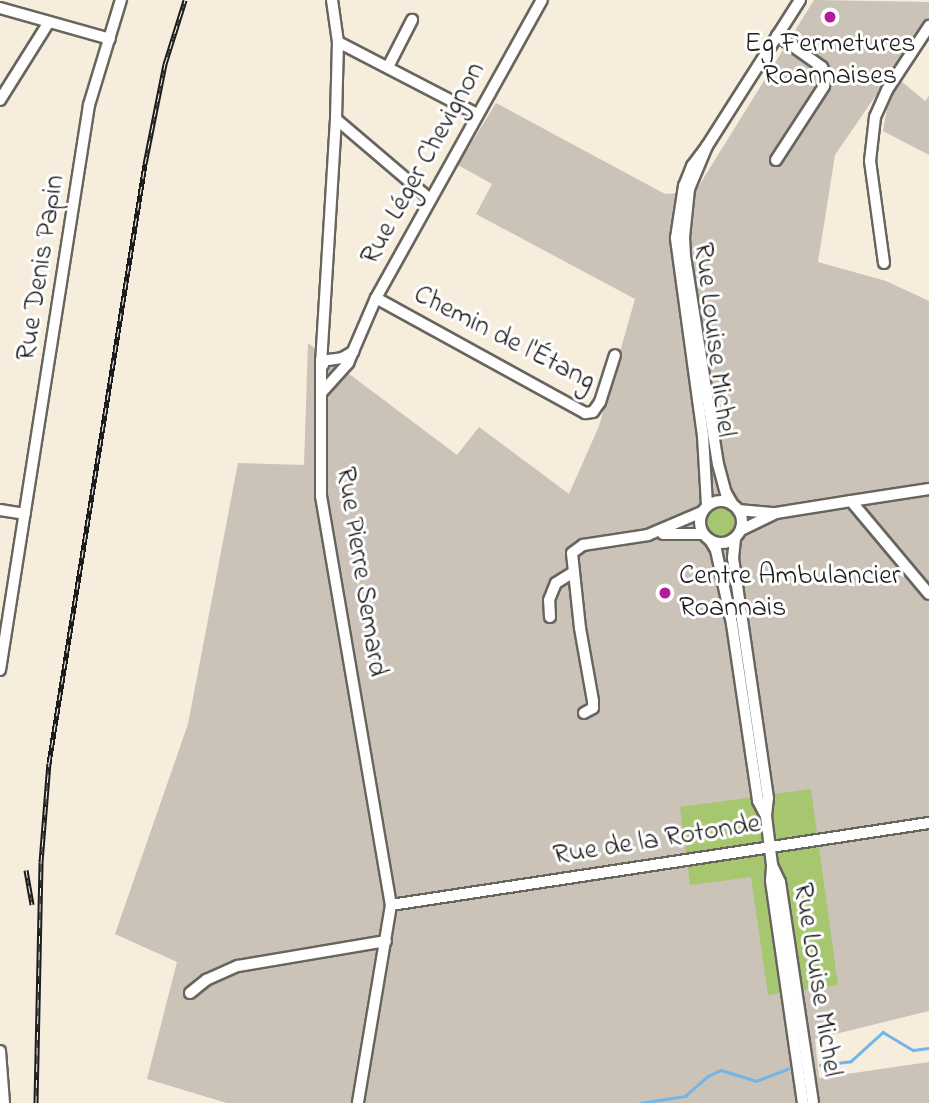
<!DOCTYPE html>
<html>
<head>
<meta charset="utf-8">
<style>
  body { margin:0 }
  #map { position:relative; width:929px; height:1103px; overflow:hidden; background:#f6eddc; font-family:"Indie Flower",sans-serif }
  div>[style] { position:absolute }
  .industrial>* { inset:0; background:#cbc2b8 }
  .green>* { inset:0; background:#a6c76f }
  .round { border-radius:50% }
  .stream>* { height:2.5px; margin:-1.25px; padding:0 1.25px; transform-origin:1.25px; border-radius:1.25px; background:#72b6e8 }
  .roads { filter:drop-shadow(2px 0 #68655f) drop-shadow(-2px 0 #68655f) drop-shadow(0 2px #68655f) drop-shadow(0 -2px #68655f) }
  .minor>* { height:10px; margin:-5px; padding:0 5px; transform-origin:5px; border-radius:5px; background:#fff }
  .minor>.ring { margin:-5px; padding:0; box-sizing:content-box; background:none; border:10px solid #fff; border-radius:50% }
  .rail>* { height:5px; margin-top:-2.5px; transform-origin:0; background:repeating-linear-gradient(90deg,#fff 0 8px,#1c1c1c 0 16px); box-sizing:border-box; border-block:2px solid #1c1c1c }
  .dots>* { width:19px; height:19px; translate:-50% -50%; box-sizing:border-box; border:4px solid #fff; border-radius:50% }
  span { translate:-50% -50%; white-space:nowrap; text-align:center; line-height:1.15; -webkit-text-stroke:6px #fff; paint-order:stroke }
  .poi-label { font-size:28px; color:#1c1c1c }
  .left { translate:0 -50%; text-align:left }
  .street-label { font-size:28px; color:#1c1c1c }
</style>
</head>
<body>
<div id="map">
  <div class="industrial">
    <i style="clip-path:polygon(814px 0,929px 2px,929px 18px,835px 155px,818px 262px,886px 281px,929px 301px,929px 1011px,815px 1039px,819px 1078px,929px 1062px,929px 1103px,227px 1103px,147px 1079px,177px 962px,115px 934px,188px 724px,238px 463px,304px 465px,308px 343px,457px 455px,479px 427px,569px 494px,599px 426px,635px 299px,476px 214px,492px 184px,458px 165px,496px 103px,665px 194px,695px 192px)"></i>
    <i style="clip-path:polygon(901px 81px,925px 101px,929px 96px,929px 155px,883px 131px,888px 103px)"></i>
  </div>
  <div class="green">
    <i class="round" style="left:706px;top:507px;width:30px;height:30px"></i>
    <i style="clip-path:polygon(811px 789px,838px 985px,768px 995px,751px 877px,690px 885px,680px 807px)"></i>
  </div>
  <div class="stream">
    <i style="left:820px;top:1065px;width:31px;rotate:-7deg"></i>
    <i style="left:851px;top:1061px;width:43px;rotate:-42.2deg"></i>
    <i style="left:883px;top:1032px;width:35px;rotate:31deg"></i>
    <i style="left:913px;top:1050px;width:16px;rotate:-7deg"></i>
    <i style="left:640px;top:1103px;width:46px;rotate:-8.8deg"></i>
    <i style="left:685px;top:1096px;width:30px;rotate:-41deg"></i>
    <i style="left:708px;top:1076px;width:14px;rotate:-25deg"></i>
    <i style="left:721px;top:1070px;width:37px;rotate:17deg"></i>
    <i style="left:756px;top:1081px;width:34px;rotate:-21deg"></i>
  </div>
  <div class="roads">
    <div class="minor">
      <i style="left:332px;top:0;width:42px;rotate:81.9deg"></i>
      <i style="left:338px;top:42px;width:77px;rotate:91.5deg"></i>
      <i style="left:336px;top:119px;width:242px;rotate:93.5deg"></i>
      <i style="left:321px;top:361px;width:135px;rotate:90deg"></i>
      <i style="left:321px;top:496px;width:415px;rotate:80.3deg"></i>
      <i style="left:391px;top:905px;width:201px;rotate:99.5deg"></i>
      <i style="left:0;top:8px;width:114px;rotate:15.7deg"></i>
      <i style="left:338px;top:42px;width:157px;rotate:27.4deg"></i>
      <i style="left:388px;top:67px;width:53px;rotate:-62.9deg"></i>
      <i style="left:0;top:100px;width:92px;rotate:-57.9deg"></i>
      <i style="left:336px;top:119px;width:123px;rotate:40.4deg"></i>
      <i style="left:707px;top:146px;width:173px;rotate:-57.5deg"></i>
      <i style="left:776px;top:160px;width:88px;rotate:-57deg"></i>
      <i style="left:824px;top:86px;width:11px;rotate:-80deg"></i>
      <i style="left:826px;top:75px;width:9px;rotate:-117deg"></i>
      <i style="left:822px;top:67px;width:55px;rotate:-144.6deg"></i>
      <i style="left:884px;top:263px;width:103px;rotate:-97.8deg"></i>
      <i style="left:870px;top:161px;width:44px;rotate:-83.5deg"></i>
      <i style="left:875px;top:117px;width:30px;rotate:-66deg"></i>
      <i style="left:887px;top:90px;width:77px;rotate:-56.7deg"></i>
      <i style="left:376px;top:298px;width:239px;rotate:28.8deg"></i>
      <i style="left:585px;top:413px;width:8px;rotate:-7deg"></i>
      <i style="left:593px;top:412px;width:12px;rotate:-55deg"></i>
      <i style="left:600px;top:402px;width:49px;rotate:-72.3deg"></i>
      <i style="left:323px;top:365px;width:4px;rotate:-117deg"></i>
      <i style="left:321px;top:361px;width:21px;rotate:-8deg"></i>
      <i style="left:342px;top:358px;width:13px;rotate:-29deg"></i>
      <i style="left:323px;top:391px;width:38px;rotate:-48deg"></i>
      <i style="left:348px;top:363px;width:71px;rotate:-66.7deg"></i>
      <i style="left:376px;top:298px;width:341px;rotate:-60.9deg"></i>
      <i class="ring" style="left:700px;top:501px;width:32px;height:32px"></i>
      <i style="left:851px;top:501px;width:79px;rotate:-8.7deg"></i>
      <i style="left:707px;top:505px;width:69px;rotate:-93.3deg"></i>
      <i style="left:703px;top:436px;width:200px;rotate:-97.8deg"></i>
      <i style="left:676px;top:238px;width:53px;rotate:-81.3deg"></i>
      <i style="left:684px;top:186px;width:22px;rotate:-68deg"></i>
      <i style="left:692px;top:166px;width:25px;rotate:-53deg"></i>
      <i style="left:707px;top:146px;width:47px;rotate:112.7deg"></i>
      <i style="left:689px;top:189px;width:48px;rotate:95.9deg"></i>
      <i style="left:684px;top:237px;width:19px;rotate:87deg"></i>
      <i style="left:685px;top:256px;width:211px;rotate:81deg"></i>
      <i style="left:718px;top:464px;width:30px;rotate:75deg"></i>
      <i style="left:726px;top:493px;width:14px;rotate:60deg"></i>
      <i style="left:0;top:510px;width:25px;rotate:9deg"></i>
      <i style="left:738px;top:510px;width:37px;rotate:5deg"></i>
      <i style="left:741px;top:530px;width:39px;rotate:-26deg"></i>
      <i style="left:776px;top:513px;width:76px;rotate:-9.1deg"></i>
      <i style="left:851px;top:501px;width:121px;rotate:50deg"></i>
      <i style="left:663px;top:534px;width:40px"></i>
      <i style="left:710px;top:540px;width:12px;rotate:59deg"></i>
      <i style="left:716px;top:550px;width:76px;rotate:77.8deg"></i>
      <i style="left:732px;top:624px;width:179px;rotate:81.6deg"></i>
      <i style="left:758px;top:801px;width:17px;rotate:62deg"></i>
      <i style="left:766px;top:816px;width:18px;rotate:-84deg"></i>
      <i style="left:768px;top:798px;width:243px;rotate:-98.3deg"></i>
      <i style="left:733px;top:558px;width:20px;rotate:-84deg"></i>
      <i style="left:550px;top:617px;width:17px;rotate:-93deg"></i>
      <i style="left:549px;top:600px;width:18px;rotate:-68deg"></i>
      <i style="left:556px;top:583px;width:19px;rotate:-32deg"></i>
      <i style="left:0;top:670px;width:572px;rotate:-81.05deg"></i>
      <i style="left:89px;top:105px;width:110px;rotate:-73.1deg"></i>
      <i style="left:584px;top:713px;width:10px;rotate:-29deg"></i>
      <i style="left:593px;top:708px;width:7px;rotate:-90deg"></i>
      <i style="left:593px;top:701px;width:74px;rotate:-100.1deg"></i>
      <i style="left:580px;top:628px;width:75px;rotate:-96.1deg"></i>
      <i style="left:572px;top:553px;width:14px;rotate:-36deg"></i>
      <i style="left:583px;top:545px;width:66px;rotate:-8.7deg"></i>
      <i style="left:648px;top:535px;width:59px;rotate:-23.1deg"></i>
      <i style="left:766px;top:816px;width:49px;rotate:83deg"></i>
      <i style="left:391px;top:905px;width:544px;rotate:-8.67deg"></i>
      <i style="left:190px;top:993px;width:21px;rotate:-39deg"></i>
      <i style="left:206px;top:980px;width:35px;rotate:-24deg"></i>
      <i style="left:238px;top:966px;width:150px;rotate:-9.6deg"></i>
      <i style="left:0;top:1051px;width:52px;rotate:85.6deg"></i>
      <i style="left:803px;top:1103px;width:224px;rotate:-98.2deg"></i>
      <i style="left:771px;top:881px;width:16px;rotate:-86deg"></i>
      <i style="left:772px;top:865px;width:19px;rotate:65deg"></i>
      <i style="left:780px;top:882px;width:223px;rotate:81.5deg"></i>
    </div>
  </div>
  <div class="rail">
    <i style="left:26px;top:870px;width:35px;rotate:80deg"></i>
    <i style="left:36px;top:1103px;width:241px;rotate:-88.8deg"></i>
    <i style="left:41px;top:862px;width:99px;rotate:-85.4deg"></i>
    <i style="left:49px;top:763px;width:607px;rotate:-80.89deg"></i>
    <i style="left:145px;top:164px;width:102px;rotate:-78.7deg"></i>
    <i style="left:165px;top:64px;width:67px;rotate:-72.6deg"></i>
  </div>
  <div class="dots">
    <i style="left:830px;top:17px;background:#b5179e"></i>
    <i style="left:665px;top:593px;background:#b5179e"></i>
  </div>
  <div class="poi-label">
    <span style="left:830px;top:61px">Eg Fermetures<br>Roannaises</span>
    <span class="left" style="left:679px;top:593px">Centre Ambulancier<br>Roannais</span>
  </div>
  <div class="street-label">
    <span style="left:424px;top:164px;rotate:-61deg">Rue Léger Chevignon</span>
    <span style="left:42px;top:268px;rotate:-81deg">Rue Denis Papin</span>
    <span style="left:504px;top:339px;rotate:27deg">Chemin de l'Étang</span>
    <span style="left:713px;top:340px;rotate:83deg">Rue Louise Michel</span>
    <span style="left:360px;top:572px;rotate:81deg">Rue Pierre Semard</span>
    <span style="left:657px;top:841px;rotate:-9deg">Rue de la Rotonde</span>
    <span style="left:816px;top:980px;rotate:81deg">Rue Louise Michel</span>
  </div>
</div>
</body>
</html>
